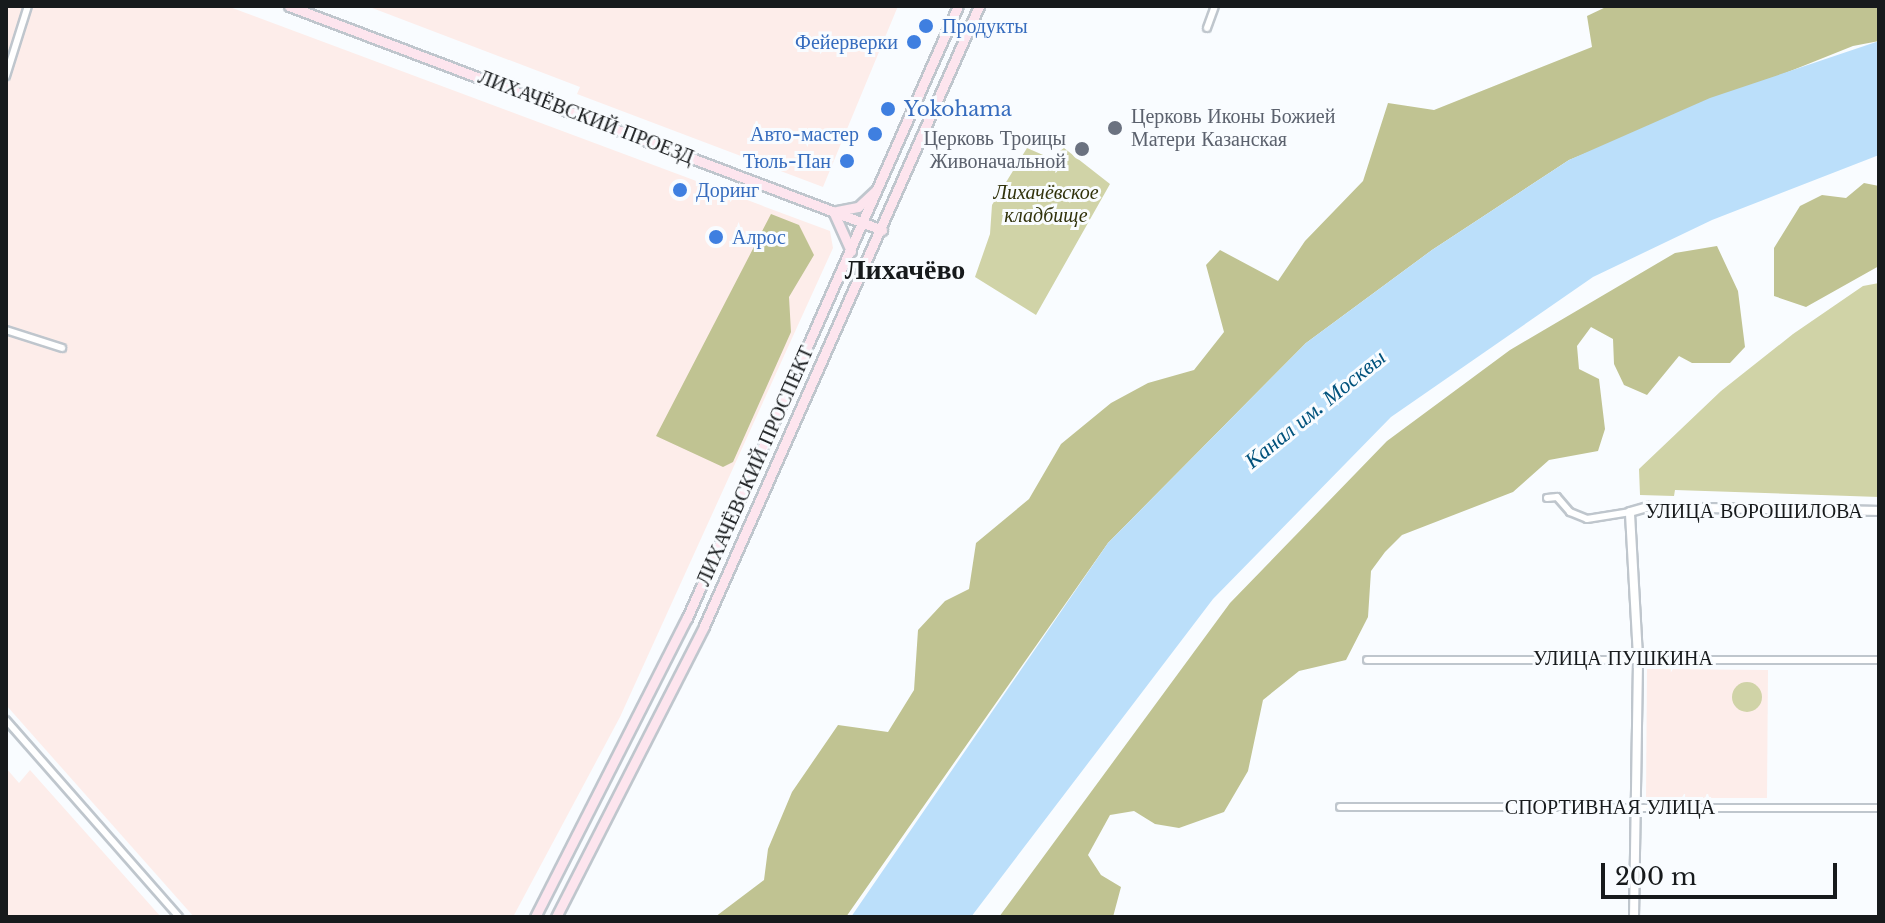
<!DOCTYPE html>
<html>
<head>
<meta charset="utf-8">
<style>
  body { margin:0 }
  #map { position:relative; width:1885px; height:923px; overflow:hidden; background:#f9fcff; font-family:"Libre Baskerville",serif }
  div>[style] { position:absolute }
  .industrial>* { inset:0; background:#fdedea }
  .green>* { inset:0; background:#d0d3a7 }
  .round { border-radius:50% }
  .forest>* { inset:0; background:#c0c392 }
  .water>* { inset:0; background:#bbdffa }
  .roads { filter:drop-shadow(2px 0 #bfc6cd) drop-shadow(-2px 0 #bfc6cd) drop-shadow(0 2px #bfc6cd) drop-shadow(0 -2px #bfc6cd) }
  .minor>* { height:6px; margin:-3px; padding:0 3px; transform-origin:3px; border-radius:3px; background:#fff }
  .tertiary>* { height:8px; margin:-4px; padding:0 4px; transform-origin:4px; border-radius:4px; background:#fff }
  .secondary>* { height:9px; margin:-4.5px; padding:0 4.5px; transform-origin:4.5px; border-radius:4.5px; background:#fde5ee }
  .dots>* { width:22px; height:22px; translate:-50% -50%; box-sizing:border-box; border:4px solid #f9fcff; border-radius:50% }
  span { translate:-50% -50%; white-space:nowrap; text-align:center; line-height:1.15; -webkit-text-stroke:6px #f9fcff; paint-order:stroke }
  .shop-label { font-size:20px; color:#366cbe }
  .left { translate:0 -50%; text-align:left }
  .right { translate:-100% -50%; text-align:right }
  .worship-label { font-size:20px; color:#5b616d }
  .street-label { font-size:20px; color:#171a1c }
  .park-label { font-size:20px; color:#31320b; font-style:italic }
  .water-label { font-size:22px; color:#01527c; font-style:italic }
  .district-label { font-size:28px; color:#171a1c; font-weight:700 }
  .frame { position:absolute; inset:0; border:8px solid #171a1c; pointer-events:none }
  .scale { position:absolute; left:1601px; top:863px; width:236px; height:36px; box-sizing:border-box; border:4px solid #171a1c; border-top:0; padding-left:10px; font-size:24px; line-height:28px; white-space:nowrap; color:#171a1c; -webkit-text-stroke:6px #f9fcff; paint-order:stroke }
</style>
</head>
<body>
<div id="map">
  <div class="industrial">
    <i style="clip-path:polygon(6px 6px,227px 6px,830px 231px,833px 248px,620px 717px,513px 917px,194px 917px,6px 705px)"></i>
    <i style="clip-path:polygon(367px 6px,898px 6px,823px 187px,577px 94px,580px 87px)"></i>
    <i style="clip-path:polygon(1647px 669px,1768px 670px,1767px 798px,1646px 798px)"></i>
    <i style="clip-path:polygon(6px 768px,19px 783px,30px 770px,161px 917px,6px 917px)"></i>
  </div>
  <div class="green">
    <i style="clip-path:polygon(1027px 148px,1050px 158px,1064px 148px,1110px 184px,1036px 315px,975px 277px,990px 234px,992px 205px)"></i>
    <i style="clip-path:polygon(1879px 283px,1879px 497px,1675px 490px,1674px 496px,1640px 495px,1639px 469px,1721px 391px,1793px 334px,1863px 286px)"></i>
    <i class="round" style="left:1732px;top:682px;width:30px;height:30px"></i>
  </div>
  <div class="forest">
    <i style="clip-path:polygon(1608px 6px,1879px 6px,1879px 41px,1853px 46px,1569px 160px,1432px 250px,1306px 343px,1108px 543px,846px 917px,715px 917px,764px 880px,768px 849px,792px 792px,838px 725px,888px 732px,914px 690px,918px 630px,945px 601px,969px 589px,976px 543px,1029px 499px,1061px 444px,1111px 403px,1148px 383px,1194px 370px,1224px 332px,1206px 265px,1220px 250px,1278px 281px,1305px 241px,1363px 181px,1388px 103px,1434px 110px,1592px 47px,1587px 16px)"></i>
    <i style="clip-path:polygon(1864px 183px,1879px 186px,1879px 266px,1806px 307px,1774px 296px,1774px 248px,1800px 206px,1822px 195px,1846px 198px)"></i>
    <i style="clip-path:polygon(771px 214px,799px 225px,814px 255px,789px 297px,791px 332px,733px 462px,723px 467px,656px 436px)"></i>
    <i style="clip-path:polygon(1717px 246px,1738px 291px,1745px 347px,1730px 363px,1692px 363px,1679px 356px,1647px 395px,1624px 385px,1614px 364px,1613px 339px,1591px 327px,1577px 346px,1579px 369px,1599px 379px,1605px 429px,1598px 451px,1549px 460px,1513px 492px,1402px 535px,1385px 552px,1371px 571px,1368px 617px,1346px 660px,1299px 671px,1263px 700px,1248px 771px,1224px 812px,1179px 828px,1155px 824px,1134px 811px,1110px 815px,1088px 855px,1101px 875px,1121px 887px,1113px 917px,999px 917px,1230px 603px,1387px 441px,1510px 350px,1675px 253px)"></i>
  </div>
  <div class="water">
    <i style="clip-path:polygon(1879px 41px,1879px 155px,1712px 220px,1593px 277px,1391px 417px,1213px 599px,971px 917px,851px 917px,1108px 543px,1306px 343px,1432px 250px,1569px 160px,1710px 98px)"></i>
  </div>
  <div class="roads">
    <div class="minor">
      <i style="left:1207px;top:28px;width:23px;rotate:-70deg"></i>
      <i style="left:6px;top:76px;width:73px;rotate:-72.6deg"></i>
      <i style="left:6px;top:330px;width:59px;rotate:17.8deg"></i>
      <i style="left:1547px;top:498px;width:10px;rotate:-6deg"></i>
      <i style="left:1557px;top:497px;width:20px;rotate:49deg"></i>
      <i style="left:1570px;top:512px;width:18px;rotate:22deg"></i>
      <i style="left:1587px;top:519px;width:44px;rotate:-9.2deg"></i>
      <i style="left:1367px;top:660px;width:512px"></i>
      <i style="left:6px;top:720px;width:262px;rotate:48.7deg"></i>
      <i style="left:1340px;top:807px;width:539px;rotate:0.11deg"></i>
    </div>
    <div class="tertiary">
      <i style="left:1634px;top:917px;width:260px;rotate:-89.1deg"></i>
      <i style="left:1638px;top:657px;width:145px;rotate:-93.2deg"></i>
      <i style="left:1630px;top:512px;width:19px;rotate:-16deg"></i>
      <i style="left:1648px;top:507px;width:231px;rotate:1deg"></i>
    </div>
    <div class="secondary">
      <i style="left:289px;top:6px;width:634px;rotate:20.69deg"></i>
      <i style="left:833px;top:211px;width:44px;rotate:65.8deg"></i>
      <i style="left:837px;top:211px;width:21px;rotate:-11deg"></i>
      <i style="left:858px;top:207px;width:23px;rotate:-43deg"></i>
      <i style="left:535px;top:917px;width:335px;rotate:-63.1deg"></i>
      <i style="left:687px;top:618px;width:669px;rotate:-66.12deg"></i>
      <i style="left:556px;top:917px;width:326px;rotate:-63deg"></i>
      <i style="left:704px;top:626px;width:678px;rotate:-66.08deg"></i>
    </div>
  </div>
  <div class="dots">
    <i style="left:926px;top:26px;background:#3f7fe0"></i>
    <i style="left:914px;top:42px;background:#3f7fe0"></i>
    <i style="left:888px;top:109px;background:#3f7fe0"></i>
    <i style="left:1115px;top:128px;background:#6b7280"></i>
    <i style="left:875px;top:134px;background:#3f7fe0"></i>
    <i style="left:1082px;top:149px;background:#6b7280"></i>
    <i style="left:847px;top:161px;background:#3f7fe0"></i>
    <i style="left:680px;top:190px;background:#3f7fe0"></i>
    <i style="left:716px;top:237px;background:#3f7fe0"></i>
  </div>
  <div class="shop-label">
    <span class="left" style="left:942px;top:26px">Продукты</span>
    <span class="right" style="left:898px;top:42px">Фейерверки</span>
    <span class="left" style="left:904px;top:109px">Yokohama</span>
    <span class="right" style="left:859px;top:134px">Авто-мастер</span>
    <span class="right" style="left:831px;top:161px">Тюль-Пан</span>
    <span class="left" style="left:696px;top:190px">Доринг</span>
    <span class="left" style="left:732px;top:237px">Алрос</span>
  </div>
  <div class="worship-label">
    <span class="left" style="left:1131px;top:128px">Церковь Иконы Божией<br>Матери Казанская</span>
    <span class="right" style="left:1066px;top:150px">Церковь Троицы<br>Живоначальной</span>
  </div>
  <div class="street-label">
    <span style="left:586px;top:117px;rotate:21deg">ЛИХАЧЁВСКИЙ ПРОЕЗД</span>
    <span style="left:755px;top:466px;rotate:-66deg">ЛИХАЧЁВСКИЙ ПРОСПЕКТ</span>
    <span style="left:1754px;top:511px">УЛИЦА ВОРОШИЛОВА</span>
    <span style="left:1623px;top:658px">УЛИЦА ПУШКИНА</span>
    <span style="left:1610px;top:807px">СПОРТИВНАЯ УЛИЦА</span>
  </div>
  <div class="park-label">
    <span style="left:1046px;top:204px">Лихачёвское<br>кладбище</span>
  </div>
  <div class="water-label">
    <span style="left:1315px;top:409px;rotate:-39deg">Канал им. Москвы</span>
  </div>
  <div class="district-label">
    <span style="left:905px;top:270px">Лихачёво</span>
  </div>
  <div class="frame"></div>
  <div class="scale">200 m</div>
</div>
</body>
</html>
